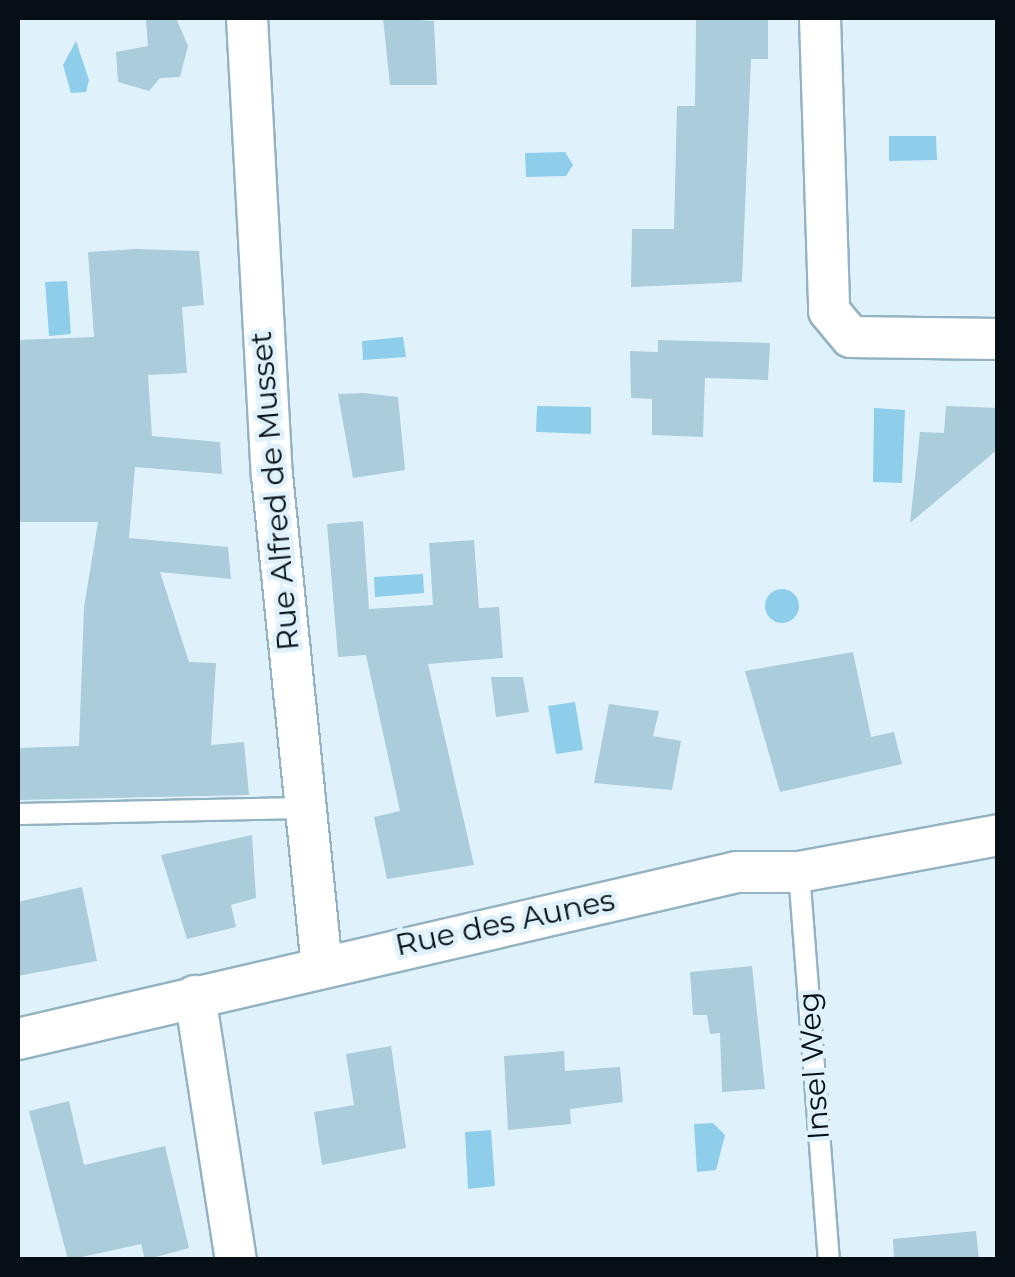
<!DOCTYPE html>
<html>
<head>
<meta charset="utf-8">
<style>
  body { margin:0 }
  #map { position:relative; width:1015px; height:1277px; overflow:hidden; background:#dff2fc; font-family:Montserrat,sans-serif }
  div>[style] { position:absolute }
  .water>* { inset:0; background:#8fceea }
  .round { border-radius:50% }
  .building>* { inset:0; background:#abccdb }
  .roads { filter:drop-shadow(2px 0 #93b3c2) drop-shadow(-2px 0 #93b3c2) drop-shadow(0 2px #93b3c2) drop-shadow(0 -2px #93b3c2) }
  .lane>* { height:20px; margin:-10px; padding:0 10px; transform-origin:10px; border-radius:10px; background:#fff }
  .street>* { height:40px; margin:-20px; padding:0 20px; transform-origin:20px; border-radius:20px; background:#fff }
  span { translate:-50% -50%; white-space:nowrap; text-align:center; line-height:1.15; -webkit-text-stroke:9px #dff2fc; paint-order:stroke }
  .street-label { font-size:30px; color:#050f15 }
  .frame { position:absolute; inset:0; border:20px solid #050f15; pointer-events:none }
</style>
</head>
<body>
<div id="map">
  <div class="water">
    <i style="clip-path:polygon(76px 41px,89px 80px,86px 92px,71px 93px,63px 65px)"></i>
    <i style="clip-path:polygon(889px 136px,936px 136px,937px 160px,889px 161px)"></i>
    <i style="clip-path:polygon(565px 152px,573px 165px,566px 176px,526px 177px,525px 153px)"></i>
    <i style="clip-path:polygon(67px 281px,71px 334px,49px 336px,45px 282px)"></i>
    <i style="clip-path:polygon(403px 337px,406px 357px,363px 360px,362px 341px)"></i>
    <i style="clip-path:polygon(537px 406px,591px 407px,591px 434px,536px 432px)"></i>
    <i style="clip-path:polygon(874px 408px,905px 410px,902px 483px,873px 482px)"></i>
    <i style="clip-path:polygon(423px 574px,424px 593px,375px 597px,374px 577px)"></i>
    <i class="round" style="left:765px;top:589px;width:34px;height:34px"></i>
    <i style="clip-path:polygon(575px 702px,583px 750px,556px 754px,548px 706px)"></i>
    <i style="clip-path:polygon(713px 1123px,725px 1135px,716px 1170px,697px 1172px,694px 1124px)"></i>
    <i style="clip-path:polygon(491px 1130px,495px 1186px,468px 1189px,465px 1132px)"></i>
  </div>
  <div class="building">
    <i style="clip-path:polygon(176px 18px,188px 46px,180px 77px,160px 78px,149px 91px,118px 82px,116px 52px,148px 46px,146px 20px)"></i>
    <i style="clip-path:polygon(383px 18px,434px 21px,437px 85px,390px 85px)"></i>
    <i style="clip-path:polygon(696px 18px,768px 18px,768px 59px,751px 59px,742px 282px,631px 287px,632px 229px,674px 229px,677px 106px,695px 106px)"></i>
    <i style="clip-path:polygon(136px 249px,199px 251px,204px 305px,182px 307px,187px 373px,148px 375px,152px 436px,220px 442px,222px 474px,135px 467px,129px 538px,228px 547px,231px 579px,160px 572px,189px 662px,216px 663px,211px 745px,244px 742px,249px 795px,18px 800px,18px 748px,79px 746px,84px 607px,98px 522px,18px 522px,19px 340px,94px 337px,88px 252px)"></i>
    <i style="clip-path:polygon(658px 340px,770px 343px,768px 380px,705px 378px,703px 437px,652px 435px,652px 399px,631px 398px,630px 351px,658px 352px)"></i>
    <i style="clip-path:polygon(364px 393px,398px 397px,405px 470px,353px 478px,338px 394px)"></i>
    <i style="clip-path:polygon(946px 406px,998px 408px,998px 449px,910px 523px,920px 432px,944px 433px)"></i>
    <i style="clip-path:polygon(363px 521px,369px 609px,433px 605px,429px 543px,474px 540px,479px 608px,499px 607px,503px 658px,428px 664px,474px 865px,387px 879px,374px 817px,400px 811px,366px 655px,338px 657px,327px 524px)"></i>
    <i style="clip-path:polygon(853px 652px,871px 737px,894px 732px,902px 764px,780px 792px,745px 671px)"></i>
    <i style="clip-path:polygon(491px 677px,523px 677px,529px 712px,496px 717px)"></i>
    <i style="clip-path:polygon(609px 704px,659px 711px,653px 736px,681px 741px,672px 790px,594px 783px)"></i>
    <i style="clip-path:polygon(252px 835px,256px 898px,231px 905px,236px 927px,187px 939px,161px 855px)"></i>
    <i style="clip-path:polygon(82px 887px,97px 961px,18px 976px,18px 902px)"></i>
    <i style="clip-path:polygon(752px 966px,765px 1089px,722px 1092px,720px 1033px,710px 1034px,707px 1015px,693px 1015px,690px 972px)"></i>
    <i style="clip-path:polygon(391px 1046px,406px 1148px,322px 1165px,314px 1112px,354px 1105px,346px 1054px)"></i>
    <i style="clip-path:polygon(564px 1051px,565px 1071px,620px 1067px,623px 1102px,570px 1109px,571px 1124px,508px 1130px,504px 1056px)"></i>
    <i style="clip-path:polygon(69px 1101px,84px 1165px,165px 1146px,189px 1248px,145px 1260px,141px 1244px,68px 1260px,29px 1111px)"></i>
    <i style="clip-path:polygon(976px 1231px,979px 1260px,894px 1260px,893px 1239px)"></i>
  </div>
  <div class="roads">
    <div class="lane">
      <i style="left:18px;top:814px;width:284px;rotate:-1.2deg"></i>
      <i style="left:799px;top:872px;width:389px;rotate:85.6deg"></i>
    </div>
    <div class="street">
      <i style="left:247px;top:18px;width:458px;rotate:86.9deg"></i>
      <i style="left:272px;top:475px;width:492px;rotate:84.2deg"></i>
      <i style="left:820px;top:18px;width:293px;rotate:88.2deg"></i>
      <i style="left:829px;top:311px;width:34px;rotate:50deg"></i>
      <i style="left:851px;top:337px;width:147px;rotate:0.8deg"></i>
      <i style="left:195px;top:996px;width:267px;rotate:81.2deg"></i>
      <i style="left:18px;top:1039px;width:738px;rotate:-13.08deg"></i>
      <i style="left:737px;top:872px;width:62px"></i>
      <i style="left:799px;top:872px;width:202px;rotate:-10.5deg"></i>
    </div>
  </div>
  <div class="street-label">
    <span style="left:275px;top:491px;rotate:-95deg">Rue Alfred de Musset</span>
    <span style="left:505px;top:923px;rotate:-12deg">Rue des Aunes</span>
    <span style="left:814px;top:1066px;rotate:-94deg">Insel Weg</span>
  </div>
  <div class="frame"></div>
</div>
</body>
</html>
